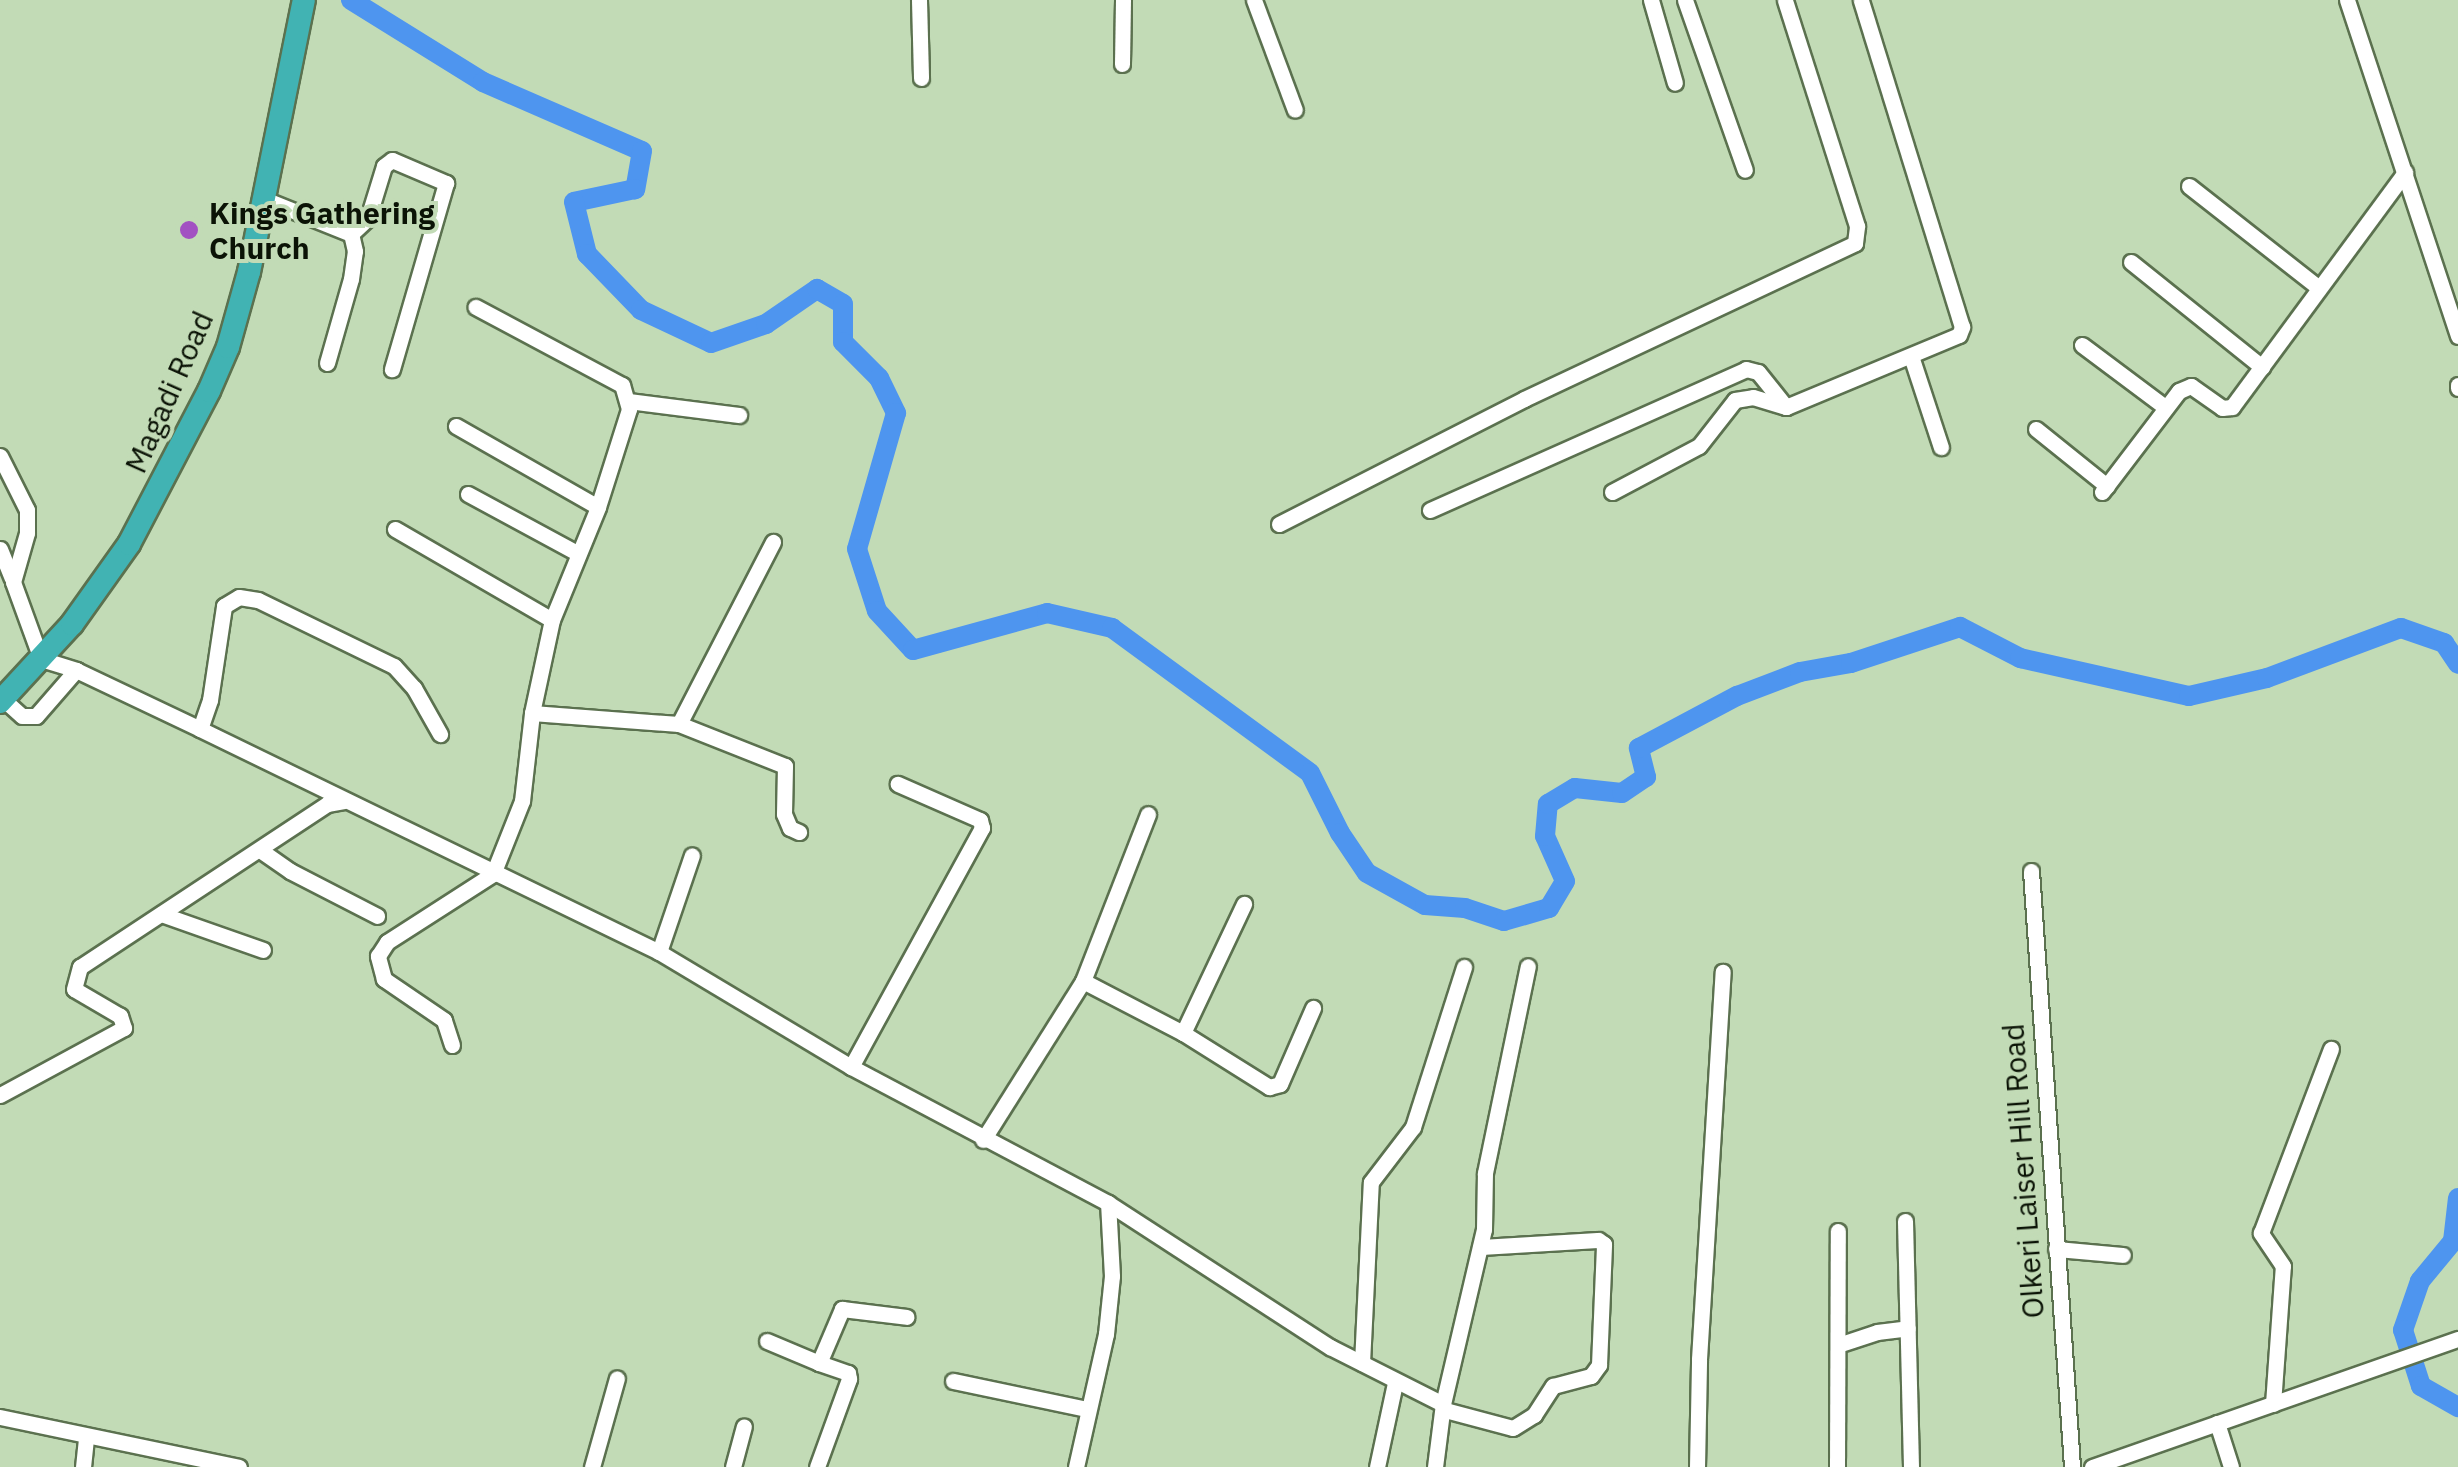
<!DOCTYPE html>
<html>
<head>
<meta charset="utf-8">
<style>
  body { margin:0 }
  #map { position:relative; width:2458px; height:1467px; overflow:hidden; background:#c2dbb6; font-family:"IBM Plex Sans",sans-serif }
  div>[style] { position:absolute }
  .river>* { height:20px; margin:-10px; padding:0 10px; transform-origin:10px; border-radius:10px; background:#4e95ef }
  .roads { filter:drop-shadow(2px 0 #5b714f) drop-shadow(-2px 0 #5b714f) drop-shadow(0 2px #5b714f) drop-shadow(0 -2px #5b714f) }
  .minor>* { height:15px; margin:-7.5px; padding:0 7.5px; transform-origin:7.5px; border-radius:7.5px; background:#fff }
  .highway>* { height:22px; margin:-11px; padding:0 11px; transform-origin:11px; border-radius:11px; background:#41b3b3 }
  .dots>* { width:28px; height:28px; translate:-50% -50%; box-sizing:border-box; border:5px solid #c2dbb6; border-radius:50% }
  span { translate:-50% -50%; white-space:nowrap; text-align:center; line-height:1.15; -webkit-text-stroke:8px #c2dbb6; paint-order:stroke }
  .poi-label { font-size:30px; color:#0b1306; font-weight:700 }
  .left { translate:0 -50%; text-align:left }
  .street-label { font-size:30px; color:#0b1306 }
</style>
</head>
<body>
<div id="map">
  <div class="river">
    <i style="left:351px;top:0;width:155px;rotate:31.8deg"></i>
    <i style="left:483px;top:82px;width:173px;rotate:23.5deg"></i>
    <i style="left:642px;top:151px;width:39px;rotate:100deg"></i>
    <i style="left:635px;top:189px;width:62px;rotate:168deg"></i>
    <i style="left:574px;top:202px;width:54px;rotate:76deg"></i>
    <i style="left:587px;top:254px;width:78px;rotate:46deg"></i>
    <i style="left:641px;top:310px;width:77px;rotate:25.2deg"></i>
    <i style="left:711px;top:343px;width:58px;rotate:-19.1deg"></i>
    <i style="left:766px;top:324px;width:62px;rotate:-34.5deg"></i>
    <i style="left:817px;top:289px;width:30px;rotate:30deg"></i>
    <i style="left:843px;top:304px;width:38px;rotate:90deg"></i>
    <i style="left:843px;top:342px;width:51px;rotate:45deg"></i>
    <i style="left:879px;top:378px;width:39px;rotate:64deg"></i>
    <i style="left:896px;top:413px;width:141px;rotate:106deg"></i>
    <i style="left:857px;top:549px;width:65px;rotate:72.1deg"></i>
    <i style="left:877px;top:611px;width:53px;rotate:47.3deg"></i>
    <i style="left:913px;top:650px;width:139px;rotate:-15.4deg"></i>
    <i style="left:1047px;top:613px;width:67px;rotate:13deg"></i>
    <i style="left:1112px;top:628px;width:245px;rotate:36.2deg"></i>
    <i style="left:1310px;top:773px;width:67px;rotate:63.4deg"></i>
    <i style="left:1340px;top:833px;width:48px;rotate:56deg"></i>
    <i style="left:1367px;top:873px;width:66px;rotate:28.9deg"></i>
    <i style="left:1425px;top:905px;width:40px;rotate:4.3deg"></i>
    <i style="left:1465px;top:908px;width:41px;rotate:18.4deg"></i>
    <i style="left:1504px;top:921px;width:47px;rotate:-16.1deg"></i>
    <i style="left:1549px;top:908px;width:31px;rotate:-59deg"></i>
    <i style="left:1565px;top:881px;width:49px;rotate:-114deg"></i>
    <i style="left:1545px;top:836px;width:32px;rotate:-85deg"></i>
    <i style="left:1548px;top:804px;width:31px;rotate:-31deg"></i>
    <i style="left:1575px;top:788px;width:47px;rotate:6.1deg"></i>
    <i style="left:1622px;top:793px;width:29px;rotate:-34deg"></i>
    <i style="left:1646px;top:777px;width:30px;rotate:-104deg"></i>
    <i style="left:1639px;top:748px;width:111px;rotate:-28deg"></i>
    <i style="left:1737px;top:696px;width:67px;rotate:-20.9deg"></i>
    <i style="left:1800px;top:672px;width:52px;rotate:-10deg"></i>
    <i style="left:1851px;top:663px;width:115px;rotate:-18.3deg"></i>
    <i style="left:1960px;top:627px;width:68px;rotate:27.3deg"></i>
    <i style="left:2020px;top:658px;width:173px;rotate:12.7deg"></i>
    <i style="left:2189px;top:696px;width:80px;rotate:-13deg"></i>
    <i style="left:2267px;top:678px;width:143px;rotate:-20.5deg"></i>
    <i style="left:2401px;top:628px;width:46px;rotate:19.2deg"></i>
    <i style="left:2444px;top:643px;width:25px;rotate:56deg"></i>
    <i style="left:2458px;top:1198px;width:43px;rotate:96.6deg"></i>
    <i style="left:2453px;top:1241px;width:52px;rotate:129.5deg"></i>
    <i style="left:2420px;top:1281px;width:52px;rotate:109.1deg"></i>
    <i style="left:2403px;top:1330px;width:59px;rotate:72.2deg"></i>
    <i style="left:2421px;top:1386px;width:43px;rotate:29.6deg"></i>
  </div>
  <div class="roads">
    <div class="minor">
      <i style="left:919px;top:0;width:78px;rotate:88.5deg"></i>
      <i style="left:1254px;top:0;width:117px;rotate:69.6deg"></i>
      <i style="left:1651px;top:0;width:86px;rotate:73.9deg"></i>
      <i style="left:1685px;top:0;width:180px;rotate:70.6deg"></i>
      <i style="left:2347px;top:0;width:354px;rotate:71.7deg"></i>
      <i style="left:1122px;top:64px;width:64px;rotate:-89.1deg"></i>
      <i style="left:2189px;top:186px;width:165px;rotate:38.1deg"></i>
      <i style="left:264px;top:199px;width:94px;rotate:21.9deg"></i>
      <i style="left:351px;top:234px;width:23px;rotate:-43deg"></i>
      <i style="left:368px;top:218px;width:54px;rotate:-72.9deg"></i>
      <i style="left:384px;top:166px;width:10px;rotate:-37deg"></i>
      <i style="left:392px;top:160px;width:59px;rotate:23.1deg"></i>
      <i style="left:446px;top:183px;width:194px;rotate:106.2deg"></i>
      <i style="left:2131px;top:262px;width:168px;rotate:38.7deg"></i>
      <i style="left:2082px;top:345px;width:104px;rotate:36.8deg"></i>
      <i style="left:1911px;top:356px;width:96px;rotate:71.8deg"></i>
      <i style="left:327px;top:363px;width:87px;rotate:-74.1deg"></i>
      <i style="left:351px;top:279px;width:28px;rotate:-82deg"></i>
      <i style="left:355px;top:251px;width:17px;rotate:-103deg"></i>
      <i style="left:2458px;top:385px;width:3px;rotate:90deg"></i>
      <i style="left:628px;top:401px;width:112px;rotate:7.2deg"></i>
      <i style="left:456px;top:426px;width:163px;rotate:29.7deg"></i>
      <i style="left:2036px;top:429px;width:91px;rotate:38.8deg"></i>
      <i style="left:0;top:456px;width:60px;rotate:63.4deg"></i>
      <i style="left:27px;top:510px;width:23px;rotate:90deg"></i>
      <i style="left:27px;top:533px;width:51px;rotate:105.9deg"></i>
      <i style="left:13px;top:582px;width:82px;rotate:70deg"></i>
      <i style="left:41px;top:659px;width:37px;rotate:17deg"></i>
      <i style="left:76px;top:670px;width:137px;rotate:25.4deg"></i>
      <i style="left:200px;top:729px;width:510px;rotate:25.91deg"></i>
      <i style="left:659px;top:952px;width:224px;rotate:30.9deg"></i>
      <i style="left:851px;top:1067px;width:291px;rotate:27.9deg"></i>
      <i style="left:1108px;top:1203px;width:265px;rotate:33deg"></i>
      <i style="left:1330px;top:1347px;width:127px;rotate:26.8deg"></i>
      <i style="left:1612px;top:492px;width:98px;rotate:-27.9deg"></i>
      <i style="left:1699px;top:446px;width:58px;rotate:-52deg"></i>
      <i style="left:1735px;top:400px;width:18px;rotate:-9deg"></i>
      <i style="left:1753px;top:397px;width:34px;rotate:17deg"></i>
      <i style="left:2102px;top:492px;width:127px;rotate:-52.7deg"></i>
      <i style="left:2179px;top:391px;width:13px;rotate:-23deg"></i>
      <i style="left:2191px;top:386px;width:38px;rotate:35deg"></i>
      <i style="left:2222px;top:408px;width:10px;rotate:-6deg"></i>
      <i style="left:2232px;top:407px;width:292px;rotate:-53.6deg"></i>
      <i style="left:468px;top:494px;width:124px;rotate:28.4deg"></i>
      <i style="left:1430px;top:510px;width:346px;rotate:-24deg"></i>
      <i style="left:1746px;top:369px;width:12px;rotate:14deg"></i>
      <i style="left:1758px;top:372px;width:45px;rotate:51.3deg"></i>
      <i style="left:1786px;top:407px;width:187px;rotate:-22.6deg"></i>
      <i style="left:1959px;top:335px;width:9px;rotate:-69deg"></i>
      <i style="left:1962px;top:327px;width:342px;rotate:-107.2deg"></i>
      <i style="left:1279px;top:524px;width:275px;rotate:-27deg"></i>
      <i style="left:1524px;top:399px;width:366px;rotate:-25.2deg"></i>
      <i style="left:1855px;top:243px;width:17px;rotate:-83deg"></i>
      <i style="left:1857px;top:226px;width:237px;rotate:-107.7deg"></i>
      <i style="left:395px;top:529px;width:181px;rotate:30.1deg"></i>
      <i style="left:0;top:549px;width:31px;rotate:68deg"></i>
      <i style="left:3px;top:699px;width:25px;rotate:42deg"></i>
      <i style="left:22px;top:716px;width:14px"></i>
      <i style="left:36px;top:716px;width:61px;rotate:-49deg"></i>
      <i style="left:532px;top:713px;width:147px;rotate:4.3deg"></i>
      <i style="left:679px;top:724px;width:114px;rotate:21.6deg"></i>
      <i style="left:785px;top:766px;width:48px;rotate:91.2deg"></i>
      <i style="left:784px;top:814px;width:15px;rotate:67deg"></i>
      <i style="left:790px;top:828px;width:10px;rotate:24deg"></i>
      <i style="left:679px;top:724px;width:205px;rotate:-62.7deg"></i>
      <i style="left:200px;top:729px;width:31px;rotate:-71deg"></i>
      <i style="left:210px;top:700px;width:95px;rotate:-81.5deg"></i>
      <i style="left:224px;top:606px;width:17px;rotate:-31deg"></i>
      <i style="left:239px;top:597px;width:19px;rotate:9deg"></i>
      <i style="left:258px;top:600px;width:151px;rotate:25.9deg"></i>
      <i style="left:394px;top:666px;width:30px;rotate:48deg"></i>
      <i style="left:414px;top:688px;width:53px;rotate:60.5deg"></i>
      <i style="left:260px;top:850px;width:37px;rotate:35deg"></i>
      <i style="left:290px;top:871px;width:98px;rotate:27.3deg"></i>
      <i style="left:2031px;top:871px;width:597px;rotate:86.06deg"></i>
      <i style="left:161px;top:914px;width:108px;rotate:19.4deg"></i>
      <i style="left:659px;top:952px;width:102px;rotate:-71.2deg"></i>
      <i style="left:1083px;top:981px;width:113px;rotate:27.5deg"></i>
      <i style="left:1183px;top:1033px;width:102px;rotate:32.1deg"></i>
      <i style="left:1269px;top:1087px;width:11px;rotate:-15deg"></i>
      <i style="left:1280px;top:1084px;width:83px;rotate:-66.5deg"></i>
      <i style="left:1183px;top:1033px;width:143px;rotate:-64.7deg"></i>
      <i style="left:452px;top:1045px;width:26px;rotate:-108deg"></i>
      <i style="left:444px;top:1020px;width:73px;rotate:-145.7deg"></i>
      <i style="left:384px;top:979px;width:24px;rotate:-105deg"></i>
      <i style="left:378px;top:956px;width:17px;rotate:-57deg"></i>
      <i style="left:387px;top:942px;width:126px;rotate:-32.7deg"></i>
      <i style="left:493px;top:874px;width:79px;rotate:-68.3deg"></i>
      <i style="left:522px;top:801px;width:89px;rotate:-83.5deg"></i>
      <i style="left:532px;top:713px;width:95px;rotate:-77.9deg"></i>
      <i style="left:552px;top:620px;width:122px;rotate:-67.8deg"></i>
      <i style="left:598px;top:507px;width:103px;rotate:-72.4deg"></i>
      <i style="left:629px;top:409px;width:25px;rotate:-106deg"></i>
      <i style="left:622px;top:385px;width:166px;rotate:-151.9deg"></i>
      <i style="left:851px;top:1067px;width:273px;rotate:-61.3deg"></i>
      <i style="left:982px;top:828px;width:8px;rotate:-104deg"></i>
      <i style="left:980px;top:820px;width:90px;rotate:-156.3deg"></i>
      <i style="left:0;top:1095px;width:141px;rotate:-28.4deg"></i>
      <i style="left:124px;top:1028px;width:13px;rotate:-108deg"></i>
      <i style="left:120px;top:1016px;width:53px;rotate:-149.6deg"></i>
      <i style="left:74px;top:989px;width:23px;rotate:-75deg"></i>
      <i style="left:80px;top:967px;width:296px;rotate:-33.4deg"></i>
      <i style="left:327px;top:804px;width:17px;rotate:-10deg"></i>
      <i style="left:983px;top:1140px;width:188px;rotate:-57.8deg"></i>
      <i style="left:1083px;top:981px;width:179px;rotate:-68.7deg"></i>
      <i style="left:1905px;top:1221px;width:246px;rotate:88.6deg"></i>
      <i style="left:2056px;top:1249px;width:67px;rotate:5.1deg"></i>
      <i style="left:767px;top:1341px;width:56px;rotate:22.9deg"></i>
      <i style="left:1838px;top:1345px;width:41px;rotate:-18.4deg"></i>
      <i style="left:1877px;top:1332px;width:31px;rotate:-7deg"></i>
      <i style="left:1362px;top:1363px;width:181px;rotate:-87.2deg"></i>
      <i style="left:1371px;top:1182px;width:69px;rotate:-52.6deg"></i>
      <i style="left:1413px;top:1127px;width:168px;rotate:-72.3deg"></i>
      <i style="left:953px;top:1381px;width:137px;rotate:11.8deg"></i>
      <i style="left:2273px;top:1404px;width:138px;rotate:-85.9deg"></i>
      <i style="left:2283px;top:1266px;width:40px;rotate:-124deg"></i>
      <i style="left:2261px;top:1233px;width:197px;rotate:-69.2deg"></i>
      <i style="left:1445px;top:1410px;width:70px;rotate:14.8deg"></i>
      <i style="left:1513px;top:1428px;width:25px;rotate:-32deg"></i>
      <i style="left:1534px;top:1415px;width:35px;rotate:-57deg"></i>
      <i style="left:1553px;top:1386px;width:39px;rotate:-15deg"></i>
      <i style="left:1591px;top:1376px;width:14px;rotate:-54deg"></i>
      <i style="left:1599px;top:1365px;width:121px;rotate:-87.6deg"></i>
      <i style="left:1604px;top:1244px;width:7px;rotate:-146deg"></i>
      <i style="left:1598px;top:1240px;width:118px;rotate:176.6deg"></i>
      <i style="left:0;top:1417px;width:244px;rotate:11.8deg"></i>
      <i style="left:2217px;top:1423px;width:46px;rotate:72.3deg"></i>
      <i style="left:83px;top:1467px;width:31px;rotate:-84deg"></i>
      <i style="left:592px;top:1467px;width:92px;rotate:-74.3deg"></i>
      <i style="left:733px;top:1467px;width:42px;rotate:-75deg"></i>
      <i style="left:817px;top:1467px;width:94px;rotate:-70deg"></i>
      <i style="left:849px;top:1379px;width:6px;rotate:-99deg"></i>
      <i style="left:848px;top:1373px;width:31px;rotate:-161deg"></i>
      <i style="left:819px;top:1363px;width:59px;rotate:-66.9deg"></i>
      <i style="left:842px;top:1309px;width:65px;rotate:7deg"></i>
      <i style="left:1076px;top:1467px;width:136px;rotate:-77.3deg"></i>
      <i style="left:1106px;top:1334px;width:58px;rotate:-84.1deg"></i>
      <i style="left:1112px;top:1276px;width:73px;rotate:-93.1deg"></i>
      <i style="left:1377px;top:1467px;width:86px;rotate:-77.9deg"></i>
      <i style="left:1435px;top:1467px;width:64px;rotate:-82.8deg"></i>
      <i style="left:1443px;top:1404px;width:180px;rotate:-76.8deg"></i>
      <i style="left:1484px;top:1229px;width:56px;rotate:-89deg"></i>
      <i style="left:1485px;top:1173px;width:211px;rotate:-78.3deg"></i>
      <i style="left:1697px;top:1467px;width:108px;rotate:-88.9deg"></i>
      <i style="left:1699px;top:1359px;width:388px;rotate:-86.5deg"></i>
      <i style="left:1837px;top:1467px;width:236px;rotate:-89.8deg"></i>
      <i style="left:2092px;top:1467px;width:388px;rotate:-19.3deg"></i>
    </div>
    <div class="highway">
      <i style="left:0;top:702px;width:106px;rotate:-47.3deg"></i>
      <i style="left:72px;top:624px;width:98px;rotate:-54.5deg"></i>
      <i style="left:129px;top:544px;width:173px;rotate:-62.4deg"></i>
      <i style="left:209px;top:391px;width:48px;rotate:-66.6deg"></i>
      <i style="left:228px;top:347px;width:78px;rotate:-74.4deg"></i>
      <i style="left:249px;top:272px;width:278px;rotate:-78.6deg"></i>
    </div>
  </div>
  <div class="dots">
    <i style="left:189px;top:230px;background:#a251c2"></i>
  </div>
  <div class="poi-label">
    <span class="left" style="left:209px;top:230px">Kings Gathering<br>Church</span>
  </div>
  <div class="street-label">
    <span style="left:169px;top:392px;rotate:-66deg">Magadi Road</span>
    <span style="left:2023px;top:1171px;rotate:-94deg">Olkeri Laiser Hill Road</span>
  </div>
</div>
</body>
</html>
